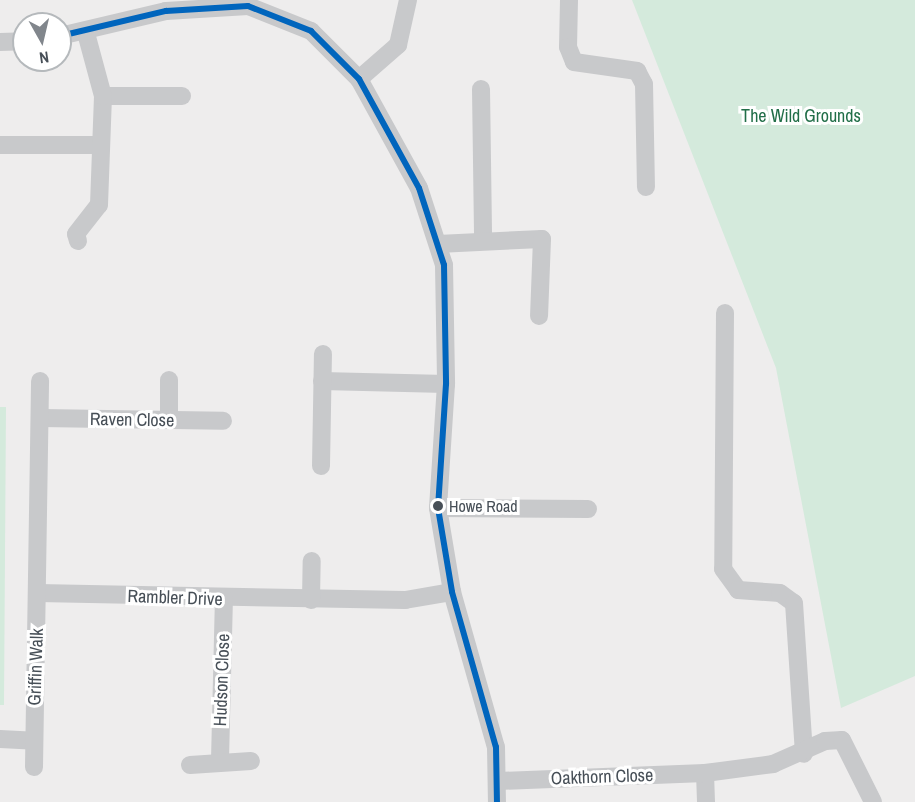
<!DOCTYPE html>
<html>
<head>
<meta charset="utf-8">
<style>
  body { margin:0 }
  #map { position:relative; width:915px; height:802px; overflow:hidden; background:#eeeded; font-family:"Archivo Narrow",sans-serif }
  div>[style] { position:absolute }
  .green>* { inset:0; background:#d4eadc }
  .street>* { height:18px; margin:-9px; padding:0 9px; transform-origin:9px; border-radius:9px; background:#c8c9cb }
  .bus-1>* { height:6px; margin:-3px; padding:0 3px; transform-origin:3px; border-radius:3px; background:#0065bd }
  .dots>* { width:16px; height:16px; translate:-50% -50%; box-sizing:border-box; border:3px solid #fff; border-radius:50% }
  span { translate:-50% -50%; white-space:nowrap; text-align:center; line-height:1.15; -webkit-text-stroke:6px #fff; paint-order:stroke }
  .bus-label { font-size:16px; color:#474f57 }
  .left { translate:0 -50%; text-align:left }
  .park-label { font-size:18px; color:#216e48 }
  .street-label { font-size:18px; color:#474f57 }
  .north { position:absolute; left:12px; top:12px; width:60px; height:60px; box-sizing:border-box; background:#fff; border:2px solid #b5b9bc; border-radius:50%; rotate:172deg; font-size:16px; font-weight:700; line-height:24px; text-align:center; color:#474f57 }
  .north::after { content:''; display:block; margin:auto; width:21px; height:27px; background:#81868c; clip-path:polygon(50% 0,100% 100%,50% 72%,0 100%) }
</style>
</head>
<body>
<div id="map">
  <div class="green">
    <i style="clip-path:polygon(632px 0,915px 0,915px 676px,841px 708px,776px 368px)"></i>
    <i style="clip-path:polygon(0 407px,6px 407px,4px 705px,0 705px)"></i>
  </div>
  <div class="street">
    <i style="left:569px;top:0;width:47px;rotate:91.2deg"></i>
    <i style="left:568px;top:47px;width:16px;rotate:68deg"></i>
    <i style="left:574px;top:62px;width:64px;rotate:8.1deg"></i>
    <i style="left:637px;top:71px;width:15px;rotate:62deg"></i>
    <i style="left:644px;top:84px;width:103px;rotate:88.9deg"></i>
    <i style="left:60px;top:36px;width:109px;rotate:-13.3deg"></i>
    <i style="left:166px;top:11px;width:82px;rotate:-3.5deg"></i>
    <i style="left:248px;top:6px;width:68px;rotate:21.6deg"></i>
    <i style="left:311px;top:31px;width:68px;rotate:45deg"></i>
    <i style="left:359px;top:79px;width:124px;rotate:61.2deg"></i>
    <i style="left:419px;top:188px;width:81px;rotate:72deg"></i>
    <i style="left:444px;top:265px;width:119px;rotate:89deg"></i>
    <i style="left:446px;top:384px;width:124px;rotate:93.7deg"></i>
    <i style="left:438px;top:508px;width:85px;rotate:80.5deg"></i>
    <i style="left:452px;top:592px;width:161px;rotate:74.2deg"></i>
    <i style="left:496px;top:747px;width:55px;rotate:89deg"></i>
    <i style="left:0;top:42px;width:24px;rotate:-2deg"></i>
    <i style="left:359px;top:79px;width:52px;rotate:-41.1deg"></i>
    <i style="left:398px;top:45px;width:46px;rotate:-77.5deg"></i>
    <i style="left:481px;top:89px;width:152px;rotate:89.2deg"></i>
    <i style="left:103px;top:96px;width:79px"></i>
    <i style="left:0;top:145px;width:100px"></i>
    <i style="left:78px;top:241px;width:7px;rotate:-106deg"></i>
    <i style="left:76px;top:234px;width:37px;rotate:-52deg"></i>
    <i style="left:99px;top:205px;width:109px;rotate:-87.9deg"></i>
    <i style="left:103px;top:96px;width:65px;rotate:-105.1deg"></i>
    <i style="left:438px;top:244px;width:104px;rotate:-2.8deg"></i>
    <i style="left:542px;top:239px;width:77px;rotate:92.2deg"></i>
    <i style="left:725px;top:313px;width:256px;rotate:90.4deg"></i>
    <i style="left:723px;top:569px;width:26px;rotate:54deg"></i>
    <i style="left:738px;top:590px;width:42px;rotate:4.1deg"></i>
    <i style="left:780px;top:593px;width:17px;rotate:36deg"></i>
    <i style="left:794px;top:603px;width:151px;rotate:86.2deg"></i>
    <i style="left:322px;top:381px;width:124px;rotate:1.4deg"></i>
    <i style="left:41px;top:418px;width:182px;rotate:0.9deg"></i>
    <i style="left:169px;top:420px;width:40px;rotate:-90deg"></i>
    <i style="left:321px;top:466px;width:112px;rotate:-89deg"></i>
    <i style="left:438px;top:508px;width:150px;rotate:0.4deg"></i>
    <i style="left:38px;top:593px;width:367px;rotate:1.1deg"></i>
    <i style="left:405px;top:600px;width:48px;rotate:-9.7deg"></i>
    <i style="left:311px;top:600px;width:39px;rotate:-89deg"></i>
    <i style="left:0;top:739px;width:34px;rotate:3deg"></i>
    <i style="left:220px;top:760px;width:161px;rotate:-88.6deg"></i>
    <i style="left:190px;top:765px;width:61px;rotate:-3.8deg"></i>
    <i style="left:34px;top:767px;width:386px;rotate:-89.1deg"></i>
    <i style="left:705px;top:773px;width:29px;rotate:88deg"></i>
    <i style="left:499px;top:781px;width:206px;rotate:-2.2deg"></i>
    <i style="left:705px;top:773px;width:69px;rotate:-7.5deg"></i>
    <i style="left:773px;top:764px;width:57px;rotate:-23.9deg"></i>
    <i style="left:825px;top:741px;width:17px;rotate:-3deg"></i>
    <i style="left:842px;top:740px;width:69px;rotate:63.4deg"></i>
  </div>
  <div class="bus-1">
    <i style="left:60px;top:36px;width:109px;rotate:-13.3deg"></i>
    <i style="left:166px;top:11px;width:82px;rotate:-3.5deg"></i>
    <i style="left:248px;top:6px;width:68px;rotate:21.6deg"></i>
    <i style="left:311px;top:31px;width:68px;rotate:45deg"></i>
    <i style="left:359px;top:79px;width:124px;rotate:61.2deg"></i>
    <i style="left:419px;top:188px;width:81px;rotate:72deg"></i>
    <i style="left:444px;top:265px;width:119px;rotate:89deg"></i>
    <i style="left:446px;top:384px;width:124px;rotate:93.7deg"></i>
    <i style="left:438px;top:508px;width:85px;rotate:80.5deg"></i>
    <i style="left:452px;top:592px;width:161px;rotate:74.2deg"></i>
    <i style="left:496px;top:747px;width:55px;rotate:89deg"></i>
  </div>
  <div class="dots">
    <i style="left:438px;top:506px;background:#474f57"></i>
  </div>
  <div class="bus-label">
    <span class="left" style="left:449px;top:506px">Howe Road</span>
  </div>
  <div class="park-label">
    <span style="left:801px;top:116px">The Wild Grounds</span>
  </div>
  <div class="street-label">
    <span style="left:132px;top:420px;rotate:1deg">Raven Close</span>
    <span style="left:175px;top:598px;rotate:2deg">Rambler Drive</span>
    <span style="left:36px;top:667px;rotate:-88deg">Griffin Walk</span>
    <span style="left:222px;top:680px;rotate:-88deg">Hudson Close</span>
    <span style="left:602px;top:777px;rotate:-2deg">Oakthorn Close</span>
  </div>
  <div class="north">N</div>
</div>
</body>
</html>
